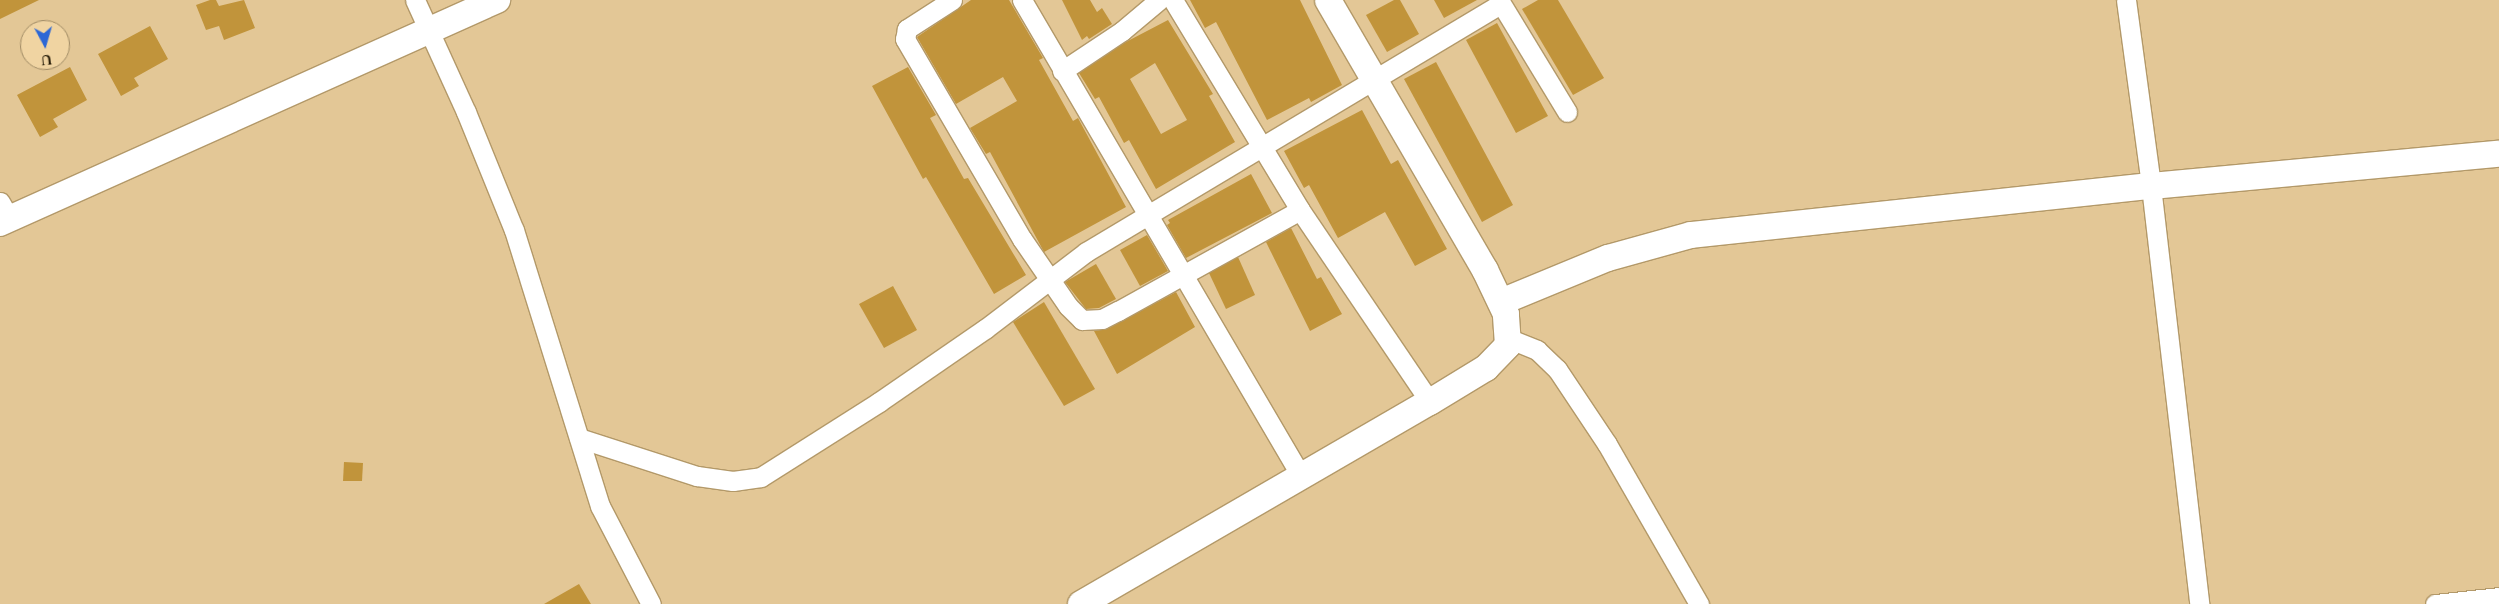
<!DOCTYPE html>
<html>
<head>
<meta charset="utf-8">
<style>
  body { margin:0 }
  #map { position:relative; width:2499px; height:604px; overflow:hidden; background:#e3c796; font-family:Spectral,serif }
  div>[style] { position:absolute }
  .building>* { inset:0; background:#c1943b }
  .roads { filter:drop-shadow(1px 0 #b39969) drop-shadow(-1px 0 #b39969) drop-shadow(0 1px #b39969) drop-shadow(0 -1px #b39969) }
  .street>* { height:19px; margin:-9.5px; padding:0 9.5px; transform-origin:9.5px; border-radius:9.5px; background:#fff }
  .secondary>* { height:26px; margin:-13px; padding:0 13px; transform-origin:13px; border-radius:13px; background:#fff }
  span { translate:-50% -50%; white-space:nowrap; text-align:center; line-height:1.15; -webkit-text-stroke:4px #f0d4a2; paint-order:stroke }
  .north { position:absolute; left:20px; top:20px; width:50px; height:50px; box-sizing:border-box; background:#f0d4a2; border:1px solid #9f8a64; border-radius:50%; rotate:174deg; font-size:14px; font-weight:700; line-height:20px; text-align:center; color:#251b07 }
  .north::after { content:''; display:block; margin:auto; width:18px; height:22px; background:#2c67d5; clip-path:polygon(50% 0,100% 100%,50% 72%,0 100%) }
</style>
</head>
<body>
<div id="map">
  <div class="building">
    <i style="clip-path:polygon(0 0,39px 0,0 19px)"></i>
    <i style="clip-path:polygon(210px 0,216px 0,219px 6px,244px 0,255px 28px,224px 40px,219px 26px,206px 30px,196px 5px)"></i>
    <i style="clip-path:polygon(971px 0,1009px 0,1043px 58px,1039px 60px,1073px 121px,1078px 118px,1126px 207px,1044px 252px,990px 152px,986px 154px,970px 128px,1017px 101px,1003px 77px,956px 104px,917px 37px)"></i>
    <i style="clip-path:polygon(1062px 0,1090px 0,1097px 12px,1102px 8px,1112px 24px,1089px 39px,1087px 36px,1082px 40px)"></i>
    <i style="clip-path:polygon(1190px 0,1300px 0,1342px 85px,1311px 102px,1309px 98px,1267px 120px,1216px 22px,1205px 28px)"></i>
    <i style="clip-path:polygon(1394px 0,1400px 0,1419px 34px,1387px 52px,1366px 15px)"></i>
    <i style="clip-path:polygon(1434px 0,1477px 0,1444px 18px)"></i>
    <i style="clip-path:polygon(1538px 0,1558px 0,1604px 78px,1573px 95px,1522px 9px)"></i>
    <i style="clip-path:polygon(evenodd,1168px 20px,1213px 94px,1209px 96px,1235px 142px,1156px 189px,1129px 140px,1124px 143px,1099px 97px,1095px 99px,1079px 73px,1124px 43px,1168px 20px,1155px 63px,1187px 120px,1161px 134px,1130px 79px,1155px 63px)"></i>
    <i style="clip-path:polygon(1497px 23px,1548px 116px,1516px 133px,1466px 40px)"></i>
    <i style="clip-path:polygon(150px 26px,168px 59px,134px 78px,139px 86px,121px 96px,98px 54px)"></i>
    <i style="clip-path:polygon(1436px 62px,1513px 205px,1482px 222px,1404px 79px)"></i>
    <i style="clip-path:polygon(70px 67px,87px 100px,53px 119px,58px 127px,40px 137px,17px 95px)"></i>
    <i style="clip-path:polygon(908px 67px,936px 115px,930px 118px,964px 179px,968px 178px,1026px 275px,994px 294px,926px 177px,923px 179px,872px 86px)"></i>
    <i style="clip-path:polygon(1362px 110px,1391px 164px,1398px 160px,1447px 249px,1415px 266px,1385px 212px,1338px 238px,1309px 185px,1304px 188px,1284px 151px)"></i>
    <i style="clip-path:polygon(1251px 174px,1272px 213px,1186px 258px,1167px 225px,1170px 223px,1168px 220px)"></i>
    <i style="clip-path:polygon(1291px 228px,1317px 279px,1321px 277px,1342px 314px,1310px 331px,1266px 242px)"></i>
    <i style="clip-path:polygon(1147px 235px,1168px 271px,1140px 286px,1120px 250px)"></i>
    <i style="clip-path:polygon(1238px 257px,1255px 295px,1226px 309px,1209px 273px)"></i>
    <i style="clip-path:polygon(1096px 264px,1116px 299px,1099px 308px,1086px 309px,1065px 282px)"></i>
    <i style="clip-path:polygon(893px 286px,917px 330px,884px 348px,859px 304px)"></i>
    <i style="clip-path:polygon(1176px 292px,1195px 327px,1117px 374px,1094px 331px,1107px 329px)"></i>
    <i style="clip-path:polygon(1044px 302px,1095px 389px,1064px 406px,1013px 322px)"></i>
    <i style="clip-path:polygon(344px 462px,363px 463px,362px 481px,343px 481px)"></i>
    <i style="clip-path:polygon(579px 584px,591px 604px,544px 604px)"></i>
  </div>
  <div class="roads">
    <div class="street">
      <i style="left:415px;top:0;width:123px;rotate:65.5deg"></i>
      <i style="left:466px;top:112px;width:127px;rotate:67.9deg"></i>
      <i style="left:514px;top:230px;width:289px;rotate:72.7deg"></i>
      <i style="left:600px;top:506px;width:110px;rotate:62.5deg"></i>
      <i style="left:952px;top:0;width:54px;rotate:147.2deg"></i>
      <i style="left:907px;top:29px;width:10px;rotate:101deg"></i>
      <i style="left:905px;top:39px;width:232px;rotate:59.7deg"></i>
      <i style="left:1022px;top:239px;width:81px;rotate:55.5deg"></i>
      <i style="left:1068px;top:306px;width:20px;rotate:45deg"></i>
      <i style="left:1082px;top:320px;width:20px;rotate:-3deg"></i>
      <i style="left:1102px;top:319px;width:18px;rotate:-27deg"></i>
      <i style="left:1118px;top:311px;width:208px;rotate:-29deg"></i>
      <i style="left:1022px;top:0;width:552px;rotate:59.62deg"></i>
      <i style="left:1173px;top:0;width:245px;rotate:58.8deg"></i>
      <i style="left:1300px;top:210px;width:232px;rotate:55.9deg"></i>
      <i style="left:1499px;top:0;width:131px;rotate:58.7deg"></i>
      <i style="left:2126px;top:0;width:188px;rotate:82.3deg"></i>
      <i style="left:2151px;top:186px;width:421px;rotate:83.4deg"></i>
      <i style="left:1062px;top:71px;width:72px;rotate:-33.7deg"></i>
      <i style="left:1122px;top:31px;width:48px;rotate:-40deg"></i>
      <i style="left:0;top:202px;width:20px;rotate:60deg"></i>
      <i style="left:1510px;top:339px;width:29px;rotate:22deg"></i>
      <i style="left:1537px;top:350px;width:28px;rotate:44deg"></i>
      <i style="left:1557px;top:369px;width:90px;rotate:56.3deg"></i>
      <i style="left:1607px;top:444px;width:185px;rotate:60.1deg"></i>
      <i style="left:579px;top:438px;width:124px;rotate:17.9deg"></i>
      <i style="left:697px;top:476px;width:36px;rotate:8deg"></i>
      <i style="left:733px;top:481px;width:28px;rotate:-8deg"></i>
      <i style="left:761px;top:477px;width:140px;rotate:-32.4deg"></i>
      <i style="left:879px;top:402px;width:129px;rotate:-34.6deg"></i>
      <i style="left:985px;top:329px;width:127px;rotate:-37.3deg"></i>
      <i style="left:1086px;top:252px;width:483px;rotate:-30.9deg"></i>
      <i style="left:2435px;top:604px;width:64px;rotate:-6.2deg"></i>
    </div>
    <div class="secondary">
      <i style="left:0;top:223px;width:545px;rotate:-24.17deg"></i>
      <i style="left:1501px;top:302px;width:116px;rotate:-22.4deg"></i>
      <i style="left:1608px;top:258px;width:86px;rotate:-15.5deg"></i>
      <i style="left:1691px;top:235px;width:463px;rotate:-6.1deg"></i>
      <i style="left:2151px;top:186px;width:349px;rotate:-5.3deg"></i>
      <i style="left:1081px;top:604px;width:403px;rotate:-30.1deg"></i>
      <i style="left:1430px;top:402px;width:66px;rotate:-31.3deg"></i>
      <i style="left:1486px;top:368px;width:32px;rotate:-46deg"></i>
      <i style="left:1508px;top:345px;width:31px;rotate:-94deg"></i>
      <i style="left:1506px;top:314px;width:49px;rotate:-115.5deg"></i>
      <i style="left:1485px;top:270px;width:312px;rotate:-120.2deg"></i>
    </div>
  </div>
  <div class="north">U</div>
</div>
</body>
</html>
